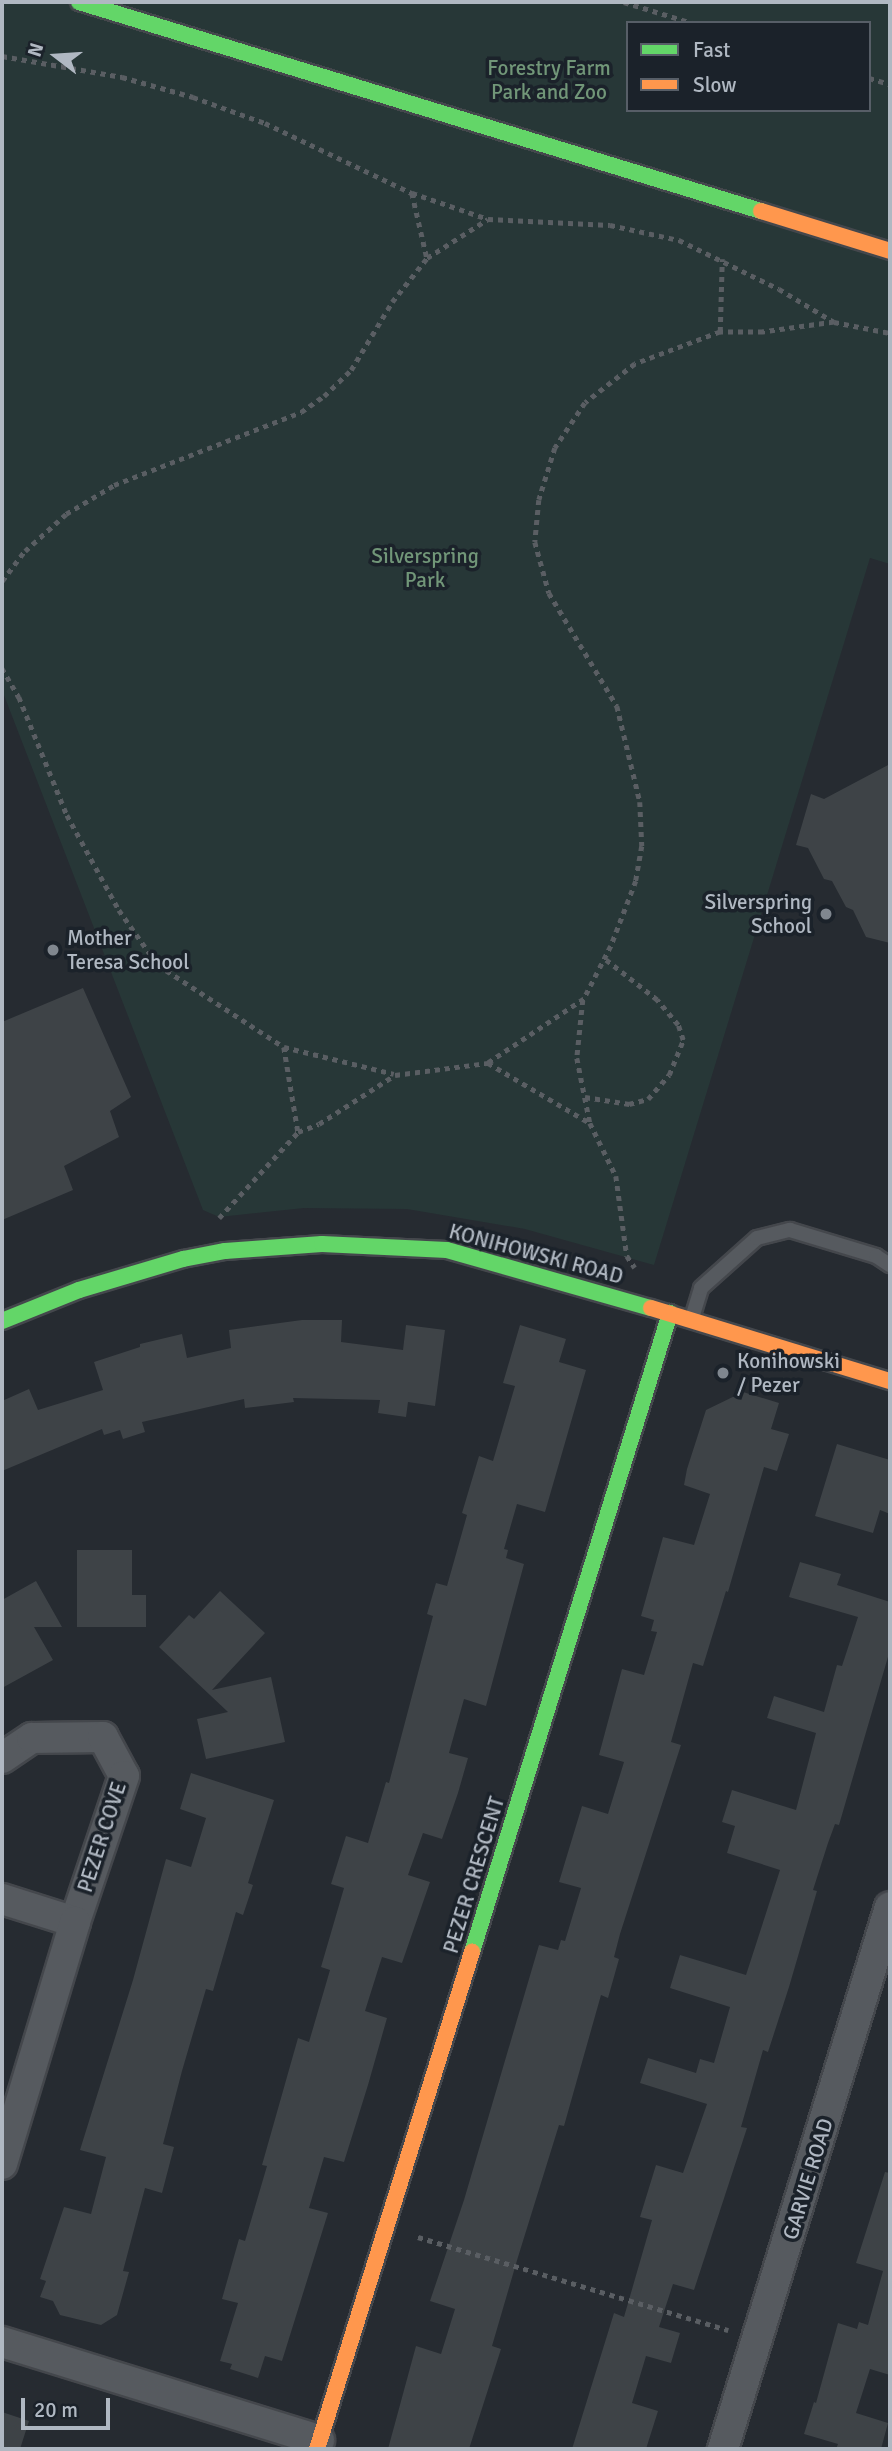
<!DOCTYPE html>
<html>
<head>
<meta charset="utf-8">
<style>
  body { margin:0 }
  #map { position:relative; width:892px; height:2451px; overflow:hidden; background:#262b31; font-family:Signika,sans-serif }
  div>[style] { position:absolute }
  .green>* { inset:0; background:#273737 }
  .building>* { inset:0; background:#3e4347 }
  .path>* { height:4.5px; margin-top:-2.25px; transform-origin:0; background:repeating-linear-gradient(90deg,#5a5e63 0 5px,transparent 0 10px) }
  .roads { filter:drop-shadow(2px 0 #44474c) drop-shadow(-2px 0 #44474c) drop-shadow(0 2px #44474c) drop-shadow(0 -2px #44474c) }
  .lane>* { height:14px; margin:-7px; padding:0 7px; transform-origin:7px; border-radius:7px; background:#565a5f }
  .street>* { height:30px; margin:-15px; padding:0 15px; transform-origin:15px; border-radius:15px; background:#565a5f }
  .fast>* { height:16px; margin:-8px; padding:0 8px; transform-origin:8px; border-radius:8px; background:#63d668 }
  .slow>* { height:16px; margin:-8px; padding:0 8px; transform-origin:8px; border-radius:8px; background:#ff974d }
  .dots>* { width:19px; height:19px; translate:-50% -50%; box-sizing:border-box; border:4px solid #1b222a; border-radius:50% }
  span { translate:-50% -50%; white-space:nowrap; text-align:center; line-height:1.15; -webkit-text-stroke:7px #1b222a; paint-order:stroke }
  .park-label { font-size:21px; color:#719678 }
  .poi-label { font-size:21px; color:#b0b8c2 }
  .right { translate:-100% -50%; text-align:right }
  .left { translate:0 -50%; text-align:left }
  .street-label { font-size:21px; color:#b0b8c2 }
  .frame { position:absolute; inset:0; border:4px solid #b0b8c2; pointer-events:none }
  .legend { position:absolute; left:626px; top:21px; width:245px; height:91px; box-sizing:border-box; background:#1b222a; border:2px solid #575e67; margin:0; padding:9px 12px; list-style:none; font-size:21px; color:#b0b8c2 }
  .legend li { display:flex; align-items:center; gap:14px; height:35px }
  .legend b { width:35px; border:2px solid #575e67 }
  .north { position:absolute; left:21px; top:21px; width:70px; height:70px; -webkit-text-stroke:5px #1b222a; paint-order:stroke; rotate:287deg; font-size:19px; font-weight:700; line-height:28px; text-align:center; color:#b0b8c2 }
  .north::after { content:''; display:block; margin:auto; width:24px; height:32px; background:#b0b8c2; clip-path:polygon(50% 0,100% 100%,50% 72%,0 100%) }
  .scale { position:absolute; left:21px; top:2398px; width:89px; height:32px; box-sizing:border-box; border:4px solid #b0b8c2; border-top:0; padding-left:9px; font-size:21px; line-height:24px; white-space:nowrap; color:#b0b8c2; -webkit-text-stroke:5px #1b222a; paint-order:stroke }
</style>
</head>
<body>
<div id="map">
  <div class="green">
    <i style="clip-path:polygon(evenodd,2px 2px,890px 2px,890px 564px,870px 558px,654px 1265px,525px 1229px,407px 1209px,304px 1208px,219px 1217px,203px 1210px,2px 690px,2px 2px,628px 23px,869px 23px,869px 110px,628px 110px,628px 23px)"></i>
  </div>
  <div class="building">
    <i style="clip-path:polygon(890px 764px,890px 943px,866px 937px,853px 910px,846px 907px,832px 881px,824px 879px,808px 848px,796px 845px,811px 794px,824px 799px)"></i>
    <i style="clip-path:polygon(83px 988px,131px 1097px,110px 1111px,119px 1137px,64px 1166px,73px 1190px,2px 1220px,2px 1022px)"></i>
    <i style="clip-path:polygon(302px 1320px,342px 1320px,341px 1342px,403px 1350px,406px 1325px,445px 1330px,435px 1406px,408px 1402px,406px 1417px,378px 1413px,380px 1400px,293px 1398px,294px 1402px,245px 1408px,244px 1399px,142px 1422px,145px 1432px,123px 1439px,120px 1430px,104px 1435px,102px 1429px,2px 1471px,2px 1401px,29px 1389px,38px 1410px,103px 1390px,94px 1362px,140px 1347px,140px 1344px,182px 1334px,187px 1358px,231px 1348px,229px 1330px)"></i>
    <i style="clip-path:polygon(520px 1325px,566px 1339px,559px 1362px,586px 1370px,545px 1512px,517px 1504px,504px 1549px,508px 1550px,506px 1558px,524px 1564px,486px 1706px,464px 1699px,449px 1753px,468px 1758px,458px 1793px,442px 1839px,423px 1833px,408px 1875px,430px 1882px,402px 1963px,382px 1957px,365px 2011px,387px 2018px,368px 2085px,344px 2162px,324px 2157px,309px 2208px,328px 2213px,282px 2361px,265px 2356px,258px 2378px,230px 2369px,232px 2364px,220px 2361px,238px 2303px,222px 2299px,239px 2239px,245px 2241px,267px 2166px,262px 2165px,298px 2038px,309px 2042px,330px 1970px,321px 1967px,344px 1888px,331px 1884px,346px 1836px,368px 1843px,386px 1782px,389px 1783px,433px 1616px,427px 1614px,436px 1583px,447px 1586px,467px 1515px,462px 1513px,479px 1456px,493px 1461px,515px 1386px,503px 1383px)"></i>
    <i style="clip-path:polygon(743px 1392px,779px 1403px,771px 1429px,789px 1434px,777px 1471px,764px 1467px,728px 1592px,726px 1591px,703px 1666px,693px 1663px,671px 1742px,681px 1745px,620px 1934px,614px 1957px,619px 1959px,608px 1998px,601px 1995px,564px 2126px,559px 2125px,518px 2257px,492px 2346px,501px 2349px,469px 2449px,388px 2449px,416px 2346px,441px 2354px,455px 2309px,430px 2301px,464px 2200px,539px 1945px,558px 1950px,561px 1940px,565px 1941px,581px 1888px,559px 1882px,582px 1806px,608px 1814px,624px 1762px,599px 1755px,622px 1669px,644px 1675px,657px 1632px,651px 1631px,654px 1620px,641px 1616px,663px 1537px,694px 1545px,710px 1494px,684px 1485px,687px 1469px,706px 1410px)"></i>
    <i style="clip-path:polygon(837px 1444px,890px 1460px,890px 1514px,880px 1510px,873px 1533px,815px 1516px)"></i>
    <i style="clip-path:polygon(77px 1550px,132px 1550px,132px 1595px,146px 1595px,146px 1627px,77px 1627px)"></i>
    <i style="clip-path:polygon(800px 1562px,841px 1574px,837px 1585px,890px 1602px,890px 1650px,839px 1825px,835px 1824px,828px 1843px,813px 1890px,817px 1891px,789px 1987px,768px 2052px,763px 2050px,741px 2127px,747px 2128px,694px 2290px,673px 2284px,659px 2327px,680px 2333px,671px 2363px,646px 2356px,632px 2403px,658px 2411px,646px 2449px,572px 2449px,614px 2313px,624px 2317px,652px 2220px,640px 2217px,656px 2165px,683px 2173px,707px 2104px,640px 2083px,648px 2058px,696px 2073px,700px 2059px,714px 2063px,730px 2007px,670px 1988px,680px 1955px,746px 1975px,780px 1870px,727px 1853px,735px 1826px,722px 1822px,732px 1790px,796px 1810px,816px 1733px,767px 1718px,774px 1696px,824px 1712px,837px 1665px,842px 1666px,858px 1617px,789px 1597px)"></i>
    <i style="clip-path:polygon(36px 1581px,62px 1627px,34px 1627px,53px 1660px,2px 1688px,2px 1600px)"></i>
    <i style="clip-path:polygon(220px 1591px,265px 1633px,212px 1690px,271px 1677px,285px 1742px,206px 1759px,197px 1719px,228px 1712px,159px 1647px,189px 1615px,194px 1619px)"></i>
    <i style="clip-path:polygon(191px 1773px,274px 1800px,248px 1883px,253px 1885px,243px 1915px,236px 1912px,213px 1991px,206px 1989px,182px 2071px,163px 2144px,174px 2147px,162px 2193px,145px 2188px,123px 2271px,129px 2272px,117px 2315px,101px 2325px,60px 2315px,53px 2301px,40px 2297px,46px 2281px,40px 2279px,64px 2207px,91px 2214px,106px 2157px,80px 2150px,133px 1980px,166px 1859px,191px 1867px,206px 1818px,180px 1809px)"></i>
    <i style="clip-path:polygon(885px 2172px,890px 2173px,890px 2375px,870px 2369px,856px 2413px,888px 2423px,881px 2449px,836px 2449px,838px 2444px,804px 2434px,814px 2402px,816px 2403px,838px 2323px,857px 2329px,859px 2322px,868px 2325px,883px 2271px,856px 2263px)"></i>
    <i style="clip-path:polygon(2px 2412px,29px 2421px,20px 2449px,2px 2449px)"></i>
  </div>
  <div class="path">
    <i style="left:624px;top:2px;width:71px;rotate:17.2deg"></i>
    <i style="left:2px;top:56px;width:122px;rotate:9.9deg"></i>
    <i style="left:122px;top:77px;width:74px;rotate:15.7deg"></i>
    <i style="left:193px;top:97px;width:77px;rotate:19.9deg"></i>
    <i style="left:265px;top:123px;width:163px;rotate:25.5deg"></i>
    <i style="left:412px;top:193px;width:80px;rotate:18.9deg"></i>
    <i style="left:488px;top:219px;width:122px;rotate:2.8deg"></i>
    <i style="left:610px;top:225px;width:71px;rotate:12.3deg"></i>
    <i style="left:679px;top:240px;width:111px;rotate:26.1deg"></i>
    <i style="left:779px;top:289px;width:64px;rotate:31deg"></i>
    <i style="left:834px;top:322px;width:72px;rotate:172deg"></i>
    <i style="left:763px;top:332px;width:43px;rotate:180deg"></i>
    <i style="left:720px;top:332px;width:91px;rotate:159.4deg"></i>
    <i style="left:635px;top:364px;width:63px;rotate:142deg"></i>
    <i style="left:585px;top:403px;width:54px;rotate:123.7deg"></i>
    <i style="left:555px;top:448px;width:54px;rotate:107.1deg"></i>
    <i style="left:539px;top:500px;width:42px;rotate:95.4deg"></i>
    <i style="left:535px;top:542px;width:53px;rotate:74.6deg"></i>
    <i style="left:549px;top:593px;width:132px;rotate:59deg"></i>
    <i style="left:617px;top:706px;width:99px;rotate:76.5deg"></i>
    <i style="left:640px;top:802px;width:44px;rotate:87.4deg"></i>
    <i style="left:642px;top:846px;width:36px;rotate:100deg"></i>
    <i style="left:636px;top:881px;width:70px;rotate:111deg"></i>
    <i style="left:611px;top:946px;width:59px;rotate:117deg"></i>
    <i style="left:584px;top:999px;width:115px;rotate:146.3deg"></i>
    <i style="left:869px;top:78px;width:22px;rotate:16deg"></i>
    <i style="left:412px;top:193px;width:67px;rotate:77deg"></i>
    <i style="left:834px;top:322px;width:57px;rotate:11.1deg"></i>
    <i style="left:720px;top:332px;width:73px;rotate:-88.4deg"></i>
    <i style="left:2px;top:581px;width:38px;rotate:-53deg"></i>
    <i style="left:25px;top:551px;width:55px;rotate:-42.1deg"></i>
    <i style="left:66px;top:514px;width:56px;rotate:-31.1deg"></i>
    <i style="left:114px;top:485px;width:201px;rotate:-21.3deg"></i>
    <i style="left:301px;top:412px;width:28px;rotate:-35deg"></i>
    <i style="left:324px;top:396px;width:37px;rotate:-44deg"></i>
    <i style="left:351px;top:370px;width:79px;rotate:-58.9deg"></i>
    <i style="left:392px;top:302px;width:56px;rotate:-51.5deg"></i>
    <i style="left:427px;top:258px;width:72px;rotate:-32.6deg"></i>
    <i style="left:2px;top:668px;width:34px;rotate:60deg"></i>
    <i style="left:19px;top:697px;width:127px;rotate:67.9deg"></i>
    <i style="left:67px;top:815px;width:108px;rotate:61.3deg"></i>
    <i style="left:119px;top:910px;width:67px;rotate:54.7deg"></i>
    <i style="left:158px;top:965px;width:150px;rotate:33.1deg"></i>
    <i style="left:284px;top:1047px;width:86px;rotate:80.6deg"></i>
    <i style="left:583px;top:1000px;width:58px;rotate:95.9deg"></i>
    <i style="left:577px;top:1058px;width:66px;rotate:78.7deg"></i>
    <i style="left:284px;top:1047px;width:113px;rotate:13.8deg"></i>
    <i style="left:585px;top:1097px;width:45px;rotate:9deg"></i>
    <i style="left:629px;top:1104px;width:20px;rotate:-15deg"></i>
    <i style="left:648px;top:1099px;width:32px;rotate:-49deg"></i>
    <i style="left:669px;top:1075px;width:38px;rotate:-68deg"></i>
    <i style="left:683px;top:1040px;width:16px;rotate:-108deg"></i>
    <i style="left:678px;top:1025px;width:33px;rotate:-130deg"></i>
    <i style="left:657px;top:1000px;width:65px;rotate:-141.9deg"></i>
    <i style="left:219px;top:1218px;width:117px;rotate:-47.4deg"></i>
    <i style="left:298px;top:1132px;width:22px;rotate:-21deg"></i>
    <i style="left:319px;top:1124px;width:90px;rotate:-32.8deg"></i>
    <i style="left:395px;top:1075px;width:94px;rotate:-7.4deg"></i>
    <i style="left:488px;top:1063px;width:118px;rotate:30.5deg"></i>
    <i style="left:590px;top:1123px;width:59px;rotate:63.9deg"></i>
    <i style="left:616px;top:1176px;width:81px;rotate:82.2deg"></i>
    <i style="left:627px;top:1256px;width:14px;rotate:56deg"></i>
    <i style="left:418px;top:2237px;width:324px;rotate:16.7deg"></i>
  </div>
  <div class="roads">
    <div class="lane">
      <i style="left:692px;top:1318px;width:31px;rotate:-73deg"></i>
      <i style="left:701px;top:1288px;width:75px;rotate:-41.8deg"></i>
      <i style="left:757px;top:1238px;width:34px;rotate:-14deg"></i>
      <i style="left:790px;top:1230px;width:90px;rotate:16.8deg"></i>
      <i style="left:876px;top:1256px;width:17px;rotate:33deg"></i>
    </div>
    <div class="street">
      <i style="left:2px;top:1758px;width:36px;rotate:-34deg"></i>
      <i style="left:32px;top:1738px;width:71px;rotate:-0.8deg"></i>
      <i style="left:103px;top:1737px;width:44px;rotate:61.7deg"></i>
      <i style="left:124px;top:1776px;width:154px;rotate:108.6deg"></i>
      <i style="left:75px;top:1922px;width:77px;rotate:-162.5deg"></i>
      <i style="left:2px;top:2164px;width:253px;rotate:-73.2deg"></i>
      <i style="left:2px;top:2342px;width:332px;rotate:17.2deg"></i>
      <i style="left:723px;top:2449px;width:567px;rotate:-72.87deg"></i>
    </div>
    <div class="fast">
      <i style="left:79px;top:2px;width:713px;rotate:17.04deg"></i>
      <i style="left:2px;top:1321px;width:83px;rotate:-21.9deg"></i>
      <i style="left:79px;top:1290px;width:109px;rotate:-16.6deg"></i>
      <i style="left:183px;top:1259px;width:43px;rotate:-10.8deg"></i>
      <i style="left:225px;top:1251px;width:97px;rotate:-4.1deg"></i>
      <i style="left:322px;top:1244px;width:125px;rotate:2.7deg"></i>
      <i style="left:447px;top:1250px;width:212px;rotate:15.9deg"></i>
      <i style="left:472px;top:1952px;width:669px;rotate:-72.78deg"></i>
    </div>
    <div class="slow">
      <i style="left:761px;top:211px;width:135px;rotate:17.2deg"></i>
      <i style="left:651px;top:1308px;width:250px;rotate:17deg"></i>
      <i style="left:317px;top:2449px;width:521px;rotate:-72.68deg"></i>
    </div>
  </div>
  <div class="dots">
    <i style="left:826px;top:914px;background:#80878f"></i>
    <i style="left:53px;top:950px;background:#80878f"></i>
    <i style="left:723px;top:1373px;background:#80878f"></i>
  </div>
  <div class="park-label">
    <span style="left:549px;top:80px">Forestry Farm<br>Park and Zoo</span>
    <span style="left:425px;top:568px">Silverspring<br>Park</span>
  </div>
  <div class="poi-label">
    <span class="right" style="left:812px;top:914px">Silverspring<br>School</span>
    <span class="left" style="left:67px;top:950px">Mother<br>Teresa School</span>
    <span class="left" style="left:737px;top:1373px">Konihowski<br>/ Pezer</span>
  </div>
  <div class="street-label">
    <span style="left:536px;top:1254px;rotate:15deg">KONIHOWSKI ROAD</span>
    <span style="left:102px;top:1837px;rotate:-72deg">PEZER COVE</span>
    <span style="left:474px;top:1875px;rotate:-73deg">PEZER CRESCENT</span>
    <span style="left:808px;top:2179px;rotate:-73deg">GARVIE ROAD</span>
  </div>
  <div class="frame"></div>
  <ul class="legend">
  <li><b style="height:9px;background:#63d668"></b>Fast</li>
  <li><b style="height:9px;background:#ff974d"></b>Slow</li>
  </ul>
  <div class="north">N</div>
  <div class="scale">20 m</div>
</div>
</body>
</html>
